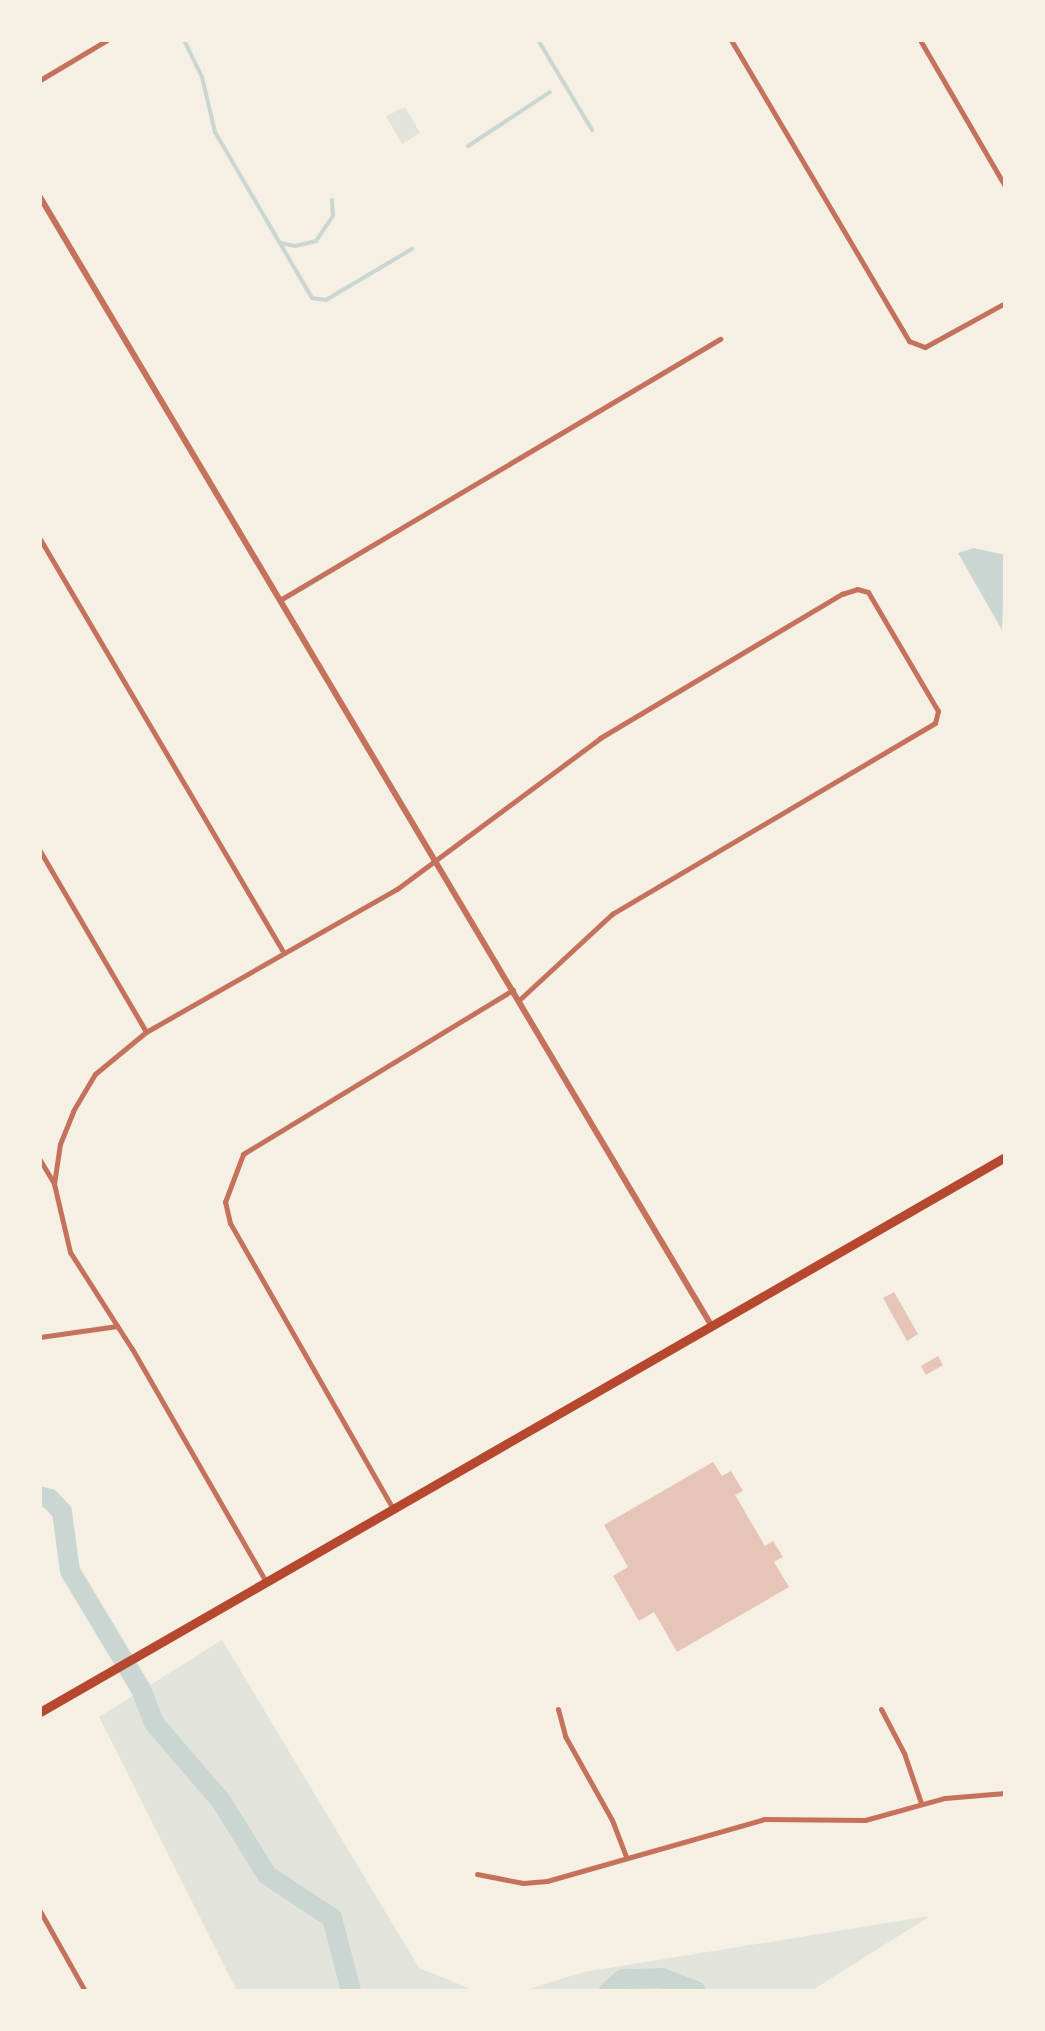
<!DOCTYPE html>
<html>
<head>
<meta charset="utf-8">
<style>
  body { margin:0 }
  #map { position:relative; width:1045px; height:2031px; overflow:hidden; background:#f6efe4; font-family:"Archivo Narrow",sans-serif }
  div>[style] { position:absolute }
  .green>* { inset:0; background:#e2e4dc }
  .water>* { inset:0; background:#c9d6d2 }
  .stream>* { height:4px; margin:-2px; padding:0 2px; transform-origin:2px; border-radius:2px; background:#c9d6d2 }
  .river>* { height:20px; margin:-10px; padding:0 10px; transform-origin:10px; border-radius:10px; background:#c9d6d2 }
  .building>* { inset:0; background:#e6c5b7 }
  .minor>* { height:5px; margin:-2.5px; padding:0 2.5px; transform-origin:2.5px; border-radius:2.5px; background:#c5725c }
  .tertiary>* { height:6px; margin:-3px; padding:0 3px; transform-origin:3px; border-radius:3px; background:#c5725c }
  .primary>* { height:9px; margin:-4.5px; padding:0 4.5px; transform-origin:4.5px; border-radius:4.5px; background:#b5482f }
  span { translate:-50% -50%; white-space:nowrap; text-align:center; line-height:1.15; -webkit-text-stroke:10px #f6efe4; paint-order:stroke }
  .frame { position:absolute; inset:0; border:42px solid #f6efe4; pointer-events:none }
</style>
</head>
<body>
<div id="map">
  <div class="green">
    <i style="clip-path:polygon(405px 107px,420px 133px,402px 144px,386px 116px)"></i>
    <i style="clip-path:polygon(222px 1640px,419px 1968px,476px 1991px,237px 1991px,99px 1717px)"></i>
    <i style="clip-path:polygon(930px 1916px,811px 1991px,522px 1991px,584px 1972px)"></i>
  </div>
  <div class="water">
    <i style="clip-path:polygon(974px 548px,1005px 555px,1002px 630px,958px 553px)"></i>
  </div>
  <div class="stream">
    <i style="left:184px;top:40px;width:41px;rotate:64.1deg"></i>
    <i style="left:202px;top:77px;width:57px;rotate:76.7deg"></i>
    <i style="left:215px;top:132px;width:192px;rotate:59.7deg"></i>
    <i style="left:312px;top:298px;width:14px;rotate:8deg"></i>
    <i style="left:326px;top:300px;width:100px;rotate:-30.7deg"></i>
    <i style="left:538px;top:40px;width:105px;rotate:59deg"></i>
    <i style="left:468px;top:146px;width:98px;rotate:-33.4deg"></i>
    <i style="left:280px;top:243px;width:15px;rotate:11deg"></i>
    <i style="left:295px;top:246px;width:22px;rotate:-13deg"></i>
    <i style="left:316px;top:241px;width:30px;rotate:-56deg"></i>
    <i style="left:333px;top:216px;width:16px;rotate:-94deg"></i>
  </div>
  <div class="river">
    <i style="left:40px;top:1496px;width:10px;rotate:17deg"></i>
    <i style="left:50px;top:1499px;width:18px;rotate:47deg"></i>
    <i style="left:62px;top:1512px;width:60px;rotate:82.3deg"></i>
    <i style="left:70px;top:1571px;width:138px;rotate:59deg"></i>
    <i style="left:141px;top:1689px;width:36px;rotate:69deg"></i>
    <i style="left:154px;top:1723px;width:103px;rotate:49.3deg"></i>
    <i style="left:221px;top:1801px;width:87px;rotate:58.1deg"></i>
    <i style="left:267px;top:1875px;width:78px;rotate:33.5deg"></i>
    <i style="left:332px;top:1918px;width:75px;rotate:75.4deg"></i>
    <i style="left:609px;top:1991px;width:18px;rotate:-41deg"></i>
    <i style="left:623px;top:1979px;width:39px;rotate:-1deg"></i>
    <i style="left:662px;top:1978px;width:36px;rotate:21deg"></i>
  </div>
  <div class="building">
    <i style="clip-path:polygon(894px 1292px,918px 1334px,907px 1341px,883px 1298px)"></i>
    <i style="clip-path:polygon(938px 1356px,943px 1365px,926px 1375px,921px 1366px)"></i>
    <i style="clip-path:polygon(713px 1462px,722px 1476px,731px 1471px,743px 1491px,735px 1495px,765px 1546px,773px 1541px,783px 1557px,774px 1562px,789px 1587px,677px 1652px,654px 1612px,639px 1621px,613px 1576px,628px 1567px,604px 1525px)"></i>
  </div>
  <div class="minor">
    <i style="left:731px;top:40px;width:350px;rotate:59.4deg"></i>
    <i style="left:909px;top:341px;width:17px;rotate:21deg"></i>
    <i style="left:925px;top:347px;width:91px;rotate:-28.8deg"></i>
    <i style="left:920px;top:40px;width:169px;rotate:59.8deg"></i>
    <i style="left:40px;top:80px;width:78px;rotate:-30.8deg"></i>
    <i style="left:40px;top:539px;width:477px;rotate:59.5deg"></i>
    <i style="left:280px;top:600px;width:512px;rotate:-30.68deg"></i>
    <i style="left:40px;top:851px;width:210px;rotate:59.6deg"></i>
    <i style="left:40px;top:1160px;width:26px;rotate:59deg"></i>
    <i style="left:40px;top:1337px;width:78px;rotate:-8.1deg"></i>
    <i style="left:392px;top:1507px;width:327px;rotate:-119.7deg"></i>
    <i style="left:230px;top:1223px;width:22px;rotate:-103deg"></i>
    <i style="left:225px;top:1202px;width:51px;rotate:-69.4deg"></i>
    <i style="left:243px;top:1154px;width:316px;rotate:-31.3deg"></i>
    <i style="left:265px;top:1580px;width:267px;rotate:-119.9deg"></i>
    <i style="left:132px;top:1349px;width:115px;rotate:-122.6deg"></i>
    <i style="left:70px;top:1252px;width:70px;rotate:-103.2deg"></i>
    <i style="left:54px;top:1184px;width:40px;rotate:-81.5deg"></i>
    <i style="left:60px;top:1144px;width:35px;rotate:-68deg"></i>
    <i style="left:73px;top:1111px;width:43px;rotate:-59.3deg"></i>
    <i style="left:95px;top:1074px;width:66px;rotate:-39.5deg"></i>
    <i style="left:146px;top:1032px;width:289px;rotate:-29.7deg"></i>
    <i style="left:397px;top:889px;width:253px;rotate:-36.6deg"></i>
    <i style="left:600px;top:738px;width:282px;rotate:-30.8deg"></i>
    <i style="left:842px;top:594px;width:16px;rotate:-18deg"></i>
    <i style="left:857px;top:589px;width:11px;rotate:15deg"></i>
    <i style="left:868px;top:592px;width:138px;rotate:59.5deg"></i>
    <i style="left:938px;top:711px;width:12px;rotate:104deg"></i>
    <i style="left:935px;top:723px;width:375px;rotate:149.4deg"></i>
    <i style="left:612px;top:914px;width:127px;rotate:137.2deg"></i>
    <i style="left:558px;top:1709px;width:28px;rotate:75deg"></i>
    <i style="left:565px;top:1736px;width:96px;rotate:60.8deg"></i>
    <i style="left:612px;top:1820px;width:39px;rotate:69deg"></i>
    <i style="left:881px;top:1709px;width:50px;rotate:62.4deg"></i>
    <i style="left:904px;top:1753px;width:53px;rotate:71.2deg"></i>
    <i style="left:477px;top:1874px;width:47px;rotate:11.1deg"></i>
    <i style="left:523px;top:1883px;width:24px;rotate:-5deg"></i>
    <i style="left:547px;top:1881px;width:226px;rotate:-15.9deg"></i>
    <i style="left:764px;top:1819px;width:101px;rotate:0.6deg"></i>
    <i style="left:865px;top:1820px;width:83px;rotate:-15.4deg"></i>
    <i style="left:945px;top:1798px;width:60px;rotate:-4.8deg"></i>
    <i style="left:40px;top:1911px;width:92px;rotate:60.6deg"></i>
  </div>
  <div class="tertiary">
    <i style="left:40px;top:197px;width:1312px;rotate:59.25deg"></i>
  </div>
  <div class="primary">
    <i style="left:40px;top:1712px;width:1113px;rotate:-29.9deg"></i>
  </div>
  <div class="frame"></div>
</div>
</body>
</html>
